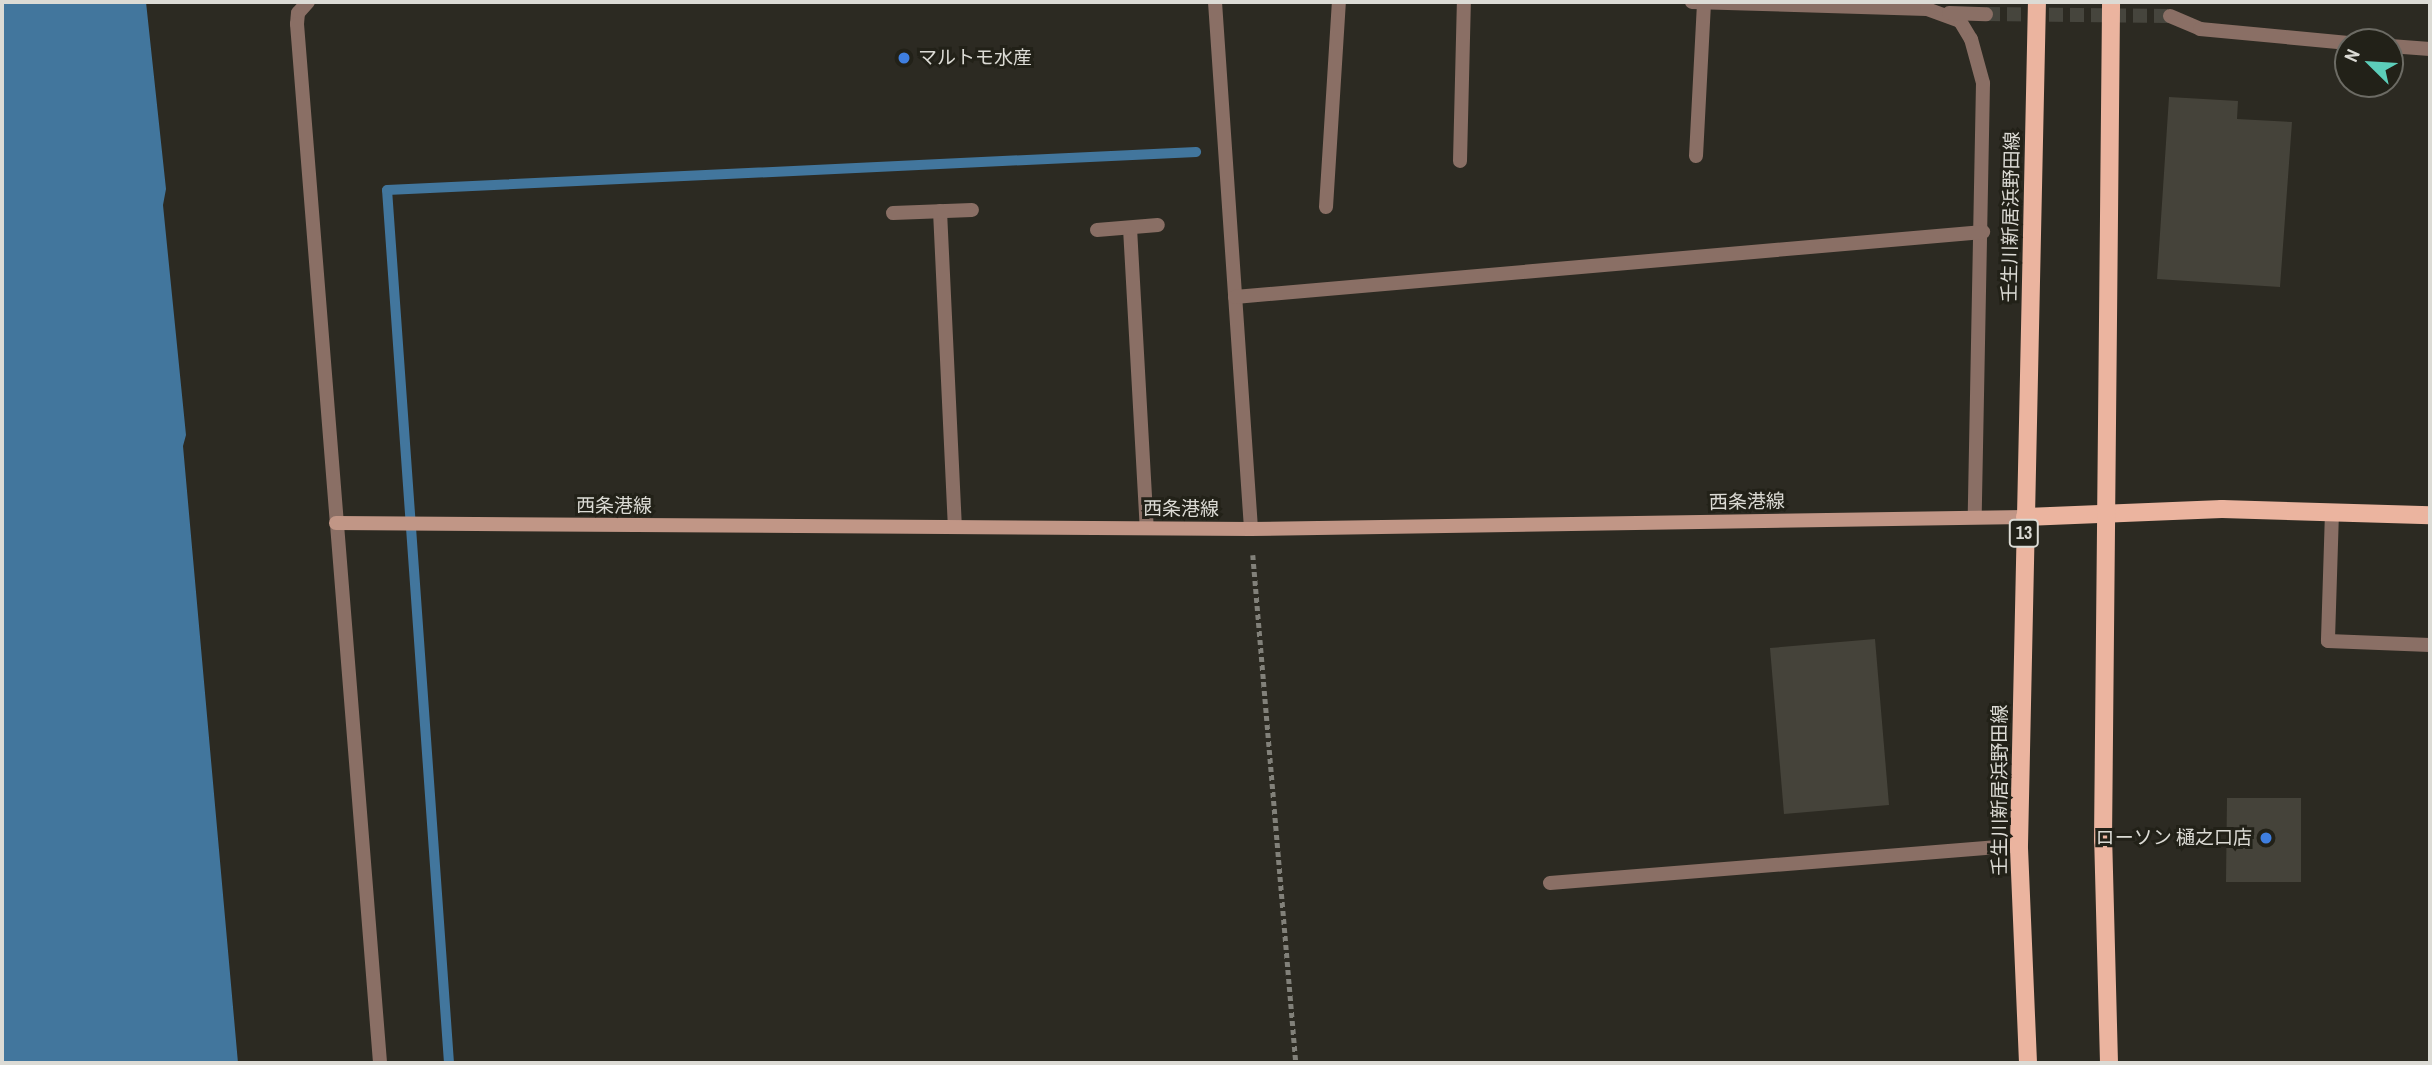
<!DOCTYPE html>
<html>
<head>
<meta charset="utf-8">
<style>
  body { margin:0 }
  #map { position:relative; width:2432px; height:1065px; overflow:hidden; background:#2c2a22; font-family:"Archivo Narrow","Noto Sans JP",sans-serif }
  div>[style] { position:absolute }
  .water>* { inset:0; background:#42769d }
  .stream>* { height:10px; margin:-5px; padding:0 5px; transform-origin:5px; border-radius:5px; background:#42769d }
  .building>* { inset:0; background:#45433a }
  .minor-tunnel>* { height:14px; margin-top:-7px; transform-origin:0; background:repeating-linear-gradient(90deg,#46453d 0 14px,transparent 0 21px) }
  .path>* { height:4.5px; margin-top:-2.25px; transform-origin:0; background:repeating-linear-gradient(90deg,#82817a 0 5px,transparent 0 8.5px) }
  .minor>* { height:14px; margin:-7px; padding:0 7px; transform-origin:7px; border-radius:7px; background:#8a6f65 }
  .tertiary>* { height:14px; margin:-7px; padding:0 7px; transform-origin:7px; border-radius:7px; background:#8a6f65 }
  .secondary>* { height:14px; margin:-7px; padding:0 7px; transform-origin:7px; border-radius:7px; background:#c19686 }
  .primary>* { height:18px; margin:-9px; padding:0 9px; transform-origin:9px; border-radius:9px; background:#ebb49f }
  .dots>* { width:19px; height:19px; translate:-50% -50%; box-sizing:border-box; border:4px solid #222118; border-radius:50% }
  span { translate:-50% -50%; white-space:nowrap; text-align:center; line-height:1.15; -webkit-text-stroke:6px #222118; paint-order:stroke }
  .shield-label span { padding:2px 5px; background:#222118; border:2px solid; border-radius:5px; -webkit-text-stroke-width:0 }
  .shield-label { font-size:18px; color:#dcdbd5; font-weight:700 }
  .poi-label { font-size:19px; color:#dcdbd5 }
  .left { translate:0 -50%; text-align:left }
  .right { translate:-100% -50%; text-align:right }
  .street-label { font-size:19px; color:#dcdbd5 }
  .frame { position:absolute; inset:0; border:4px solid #dcdbd5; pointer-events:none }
  .north { position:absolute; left:2334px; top:28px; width:70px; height:70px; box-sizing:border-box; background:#222118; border:2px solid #6c6b64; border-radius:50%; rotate:294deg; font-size:19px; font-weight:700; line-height:28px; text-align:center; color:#dcdbd5 }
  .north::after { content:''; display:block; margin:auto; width:24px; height:32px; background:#5cceba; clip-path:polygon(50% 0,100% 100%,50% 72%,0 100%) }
</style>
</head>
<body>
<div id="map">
  <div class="water">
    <i style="clip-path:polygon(2px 2px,146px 2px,166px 189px,163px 205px,186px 435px,183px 446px,238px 1063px,2px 1063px)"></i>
  </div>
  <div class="stream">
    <i style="left:449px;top:1063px;width:875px;rotate:-94.06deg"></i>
    <i style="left:387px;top:190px;width:810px;rotate:-2.69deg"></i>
  </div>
  <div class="building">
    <i style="clip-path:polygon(2169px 97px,2238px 101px,2237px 119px,2292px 122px,2280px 287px,2157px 279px)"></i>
    <i style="clip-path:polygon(1875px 639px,1889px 805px,1784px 814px,1770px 648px)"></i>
    <i style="clip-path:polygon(2227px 798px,2301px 798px,2301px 882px,2226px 882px)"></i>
  </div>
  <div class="minor-tunnel">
    <i style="left:1986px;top:14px;width:184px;rotate:0.6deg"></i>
  </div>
  <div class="path">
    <i style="left:1253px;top:555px;width:510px;rotate:85.16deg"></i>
  </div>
  <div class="minor">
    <i style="left:1215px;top:2px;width:528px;rotate:86.09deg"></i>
    <i style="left:1692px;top:2px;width:235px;rotate:1.7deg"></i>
    <i style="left:1927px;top:9px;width:35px;rotate:20deg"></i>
    <i style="left:1960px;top:21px;width:21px;rotate:59deg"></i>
    <i style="left:1971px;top:39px;width:46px;rotate:74.7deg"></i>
    <i style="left:1983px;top:83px;width:434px;rotate:91.1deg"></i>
    <i style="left:1949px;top:13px;width:37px;rotate:2deg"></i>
    <i style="left:2170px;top:16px;width:33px;rotate:23deg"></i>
    <i style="left:2200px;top:29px;width:149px;rotate:5.4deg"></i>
    <i style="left:297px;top:24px;width:11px;rotate:-85deg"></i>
    <i style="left:298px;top:13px;width:15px;rotate:-48deg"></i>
    <i style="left:2390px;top:46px;width:40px;rotate:4.3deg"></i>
    <i style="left:1696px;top:156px;width:154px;rotate:-87deg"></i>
    <i style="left:1460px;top:161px;width:159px;rotate:-88.6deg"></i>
    <i style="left:1326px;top:207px;width:205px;rotate:-86.4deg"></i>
    <i style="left:940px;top:211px;width:316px;rotate:87.3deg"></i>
    <i style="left:893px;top:213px;width:79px;rotate:-2.2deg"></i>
    <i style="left:1130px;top:228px;width:300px;rotate:86.8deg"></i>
    <i style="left:1097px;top:230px;width:61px;rotate:-4.7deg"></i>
    <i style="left:1235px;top:297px;width:751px;rotate:-4.97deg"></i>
    <i style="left:2332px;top:512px;width:129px;rotate:91.8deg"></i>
    <i style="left:2328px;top:641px;width:102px;rotate:2.2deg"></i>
    <i style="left:1550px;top:883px;width:471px;rotate:-4.6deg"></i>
  </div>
  <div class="tertiary">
    <i style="left:297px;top:24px;width:1042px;rotate:85.43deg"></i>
  </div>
  <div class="secondary">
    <i style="left:336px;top:523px;width:915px;rotate:0.38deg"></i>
    <i style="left:1251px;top:529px;width:774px;rotate:-0.89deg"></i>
  </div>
  <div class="primary">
    <i style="left:2025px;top:517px;width:197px;rotate:-2.3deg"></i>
    <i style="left:2222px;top:509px;width:208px;rotate:1.7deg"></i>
    <i style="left:2028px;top:1063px;width:218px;rotate:-92.4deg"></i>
    <i style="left:2019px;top:845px;width:843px;rotate:-88.78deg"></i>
    <i style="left:2109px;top:1063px;width:222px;rotate:-91.5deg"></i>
    <i style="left:2103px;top:841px;width:839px;rotate:-89.45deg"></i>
  </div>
  <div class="dots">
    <i style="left:904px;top:58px;background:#3f7fe0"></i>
    <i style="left:2266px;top:838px;background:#3f7fe0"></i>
  </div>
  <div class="shield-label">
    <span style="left:2024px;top:533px">13</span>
  </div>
  <div class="poi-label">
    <span class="left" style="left:918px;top:58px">マルトモ水産</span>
    <span class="right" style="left:2252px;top:838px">ローソン 樋之口店</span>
  </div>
  <div class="street-label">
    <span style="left:2011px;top:217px;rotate:-89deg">壬生川新居浜野田線</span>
    <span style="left:1747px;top:502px;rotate:-1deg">西条港線</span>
    <span style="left:614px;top:506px">西条港線</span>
    <span style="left:1181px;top:509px">西条港線</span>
    <span style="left:2000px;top:790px;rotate:-90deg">壬生川新居浜野田線</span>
  </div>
  <div class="frame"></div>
  <div class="north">N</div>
</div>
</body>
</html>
